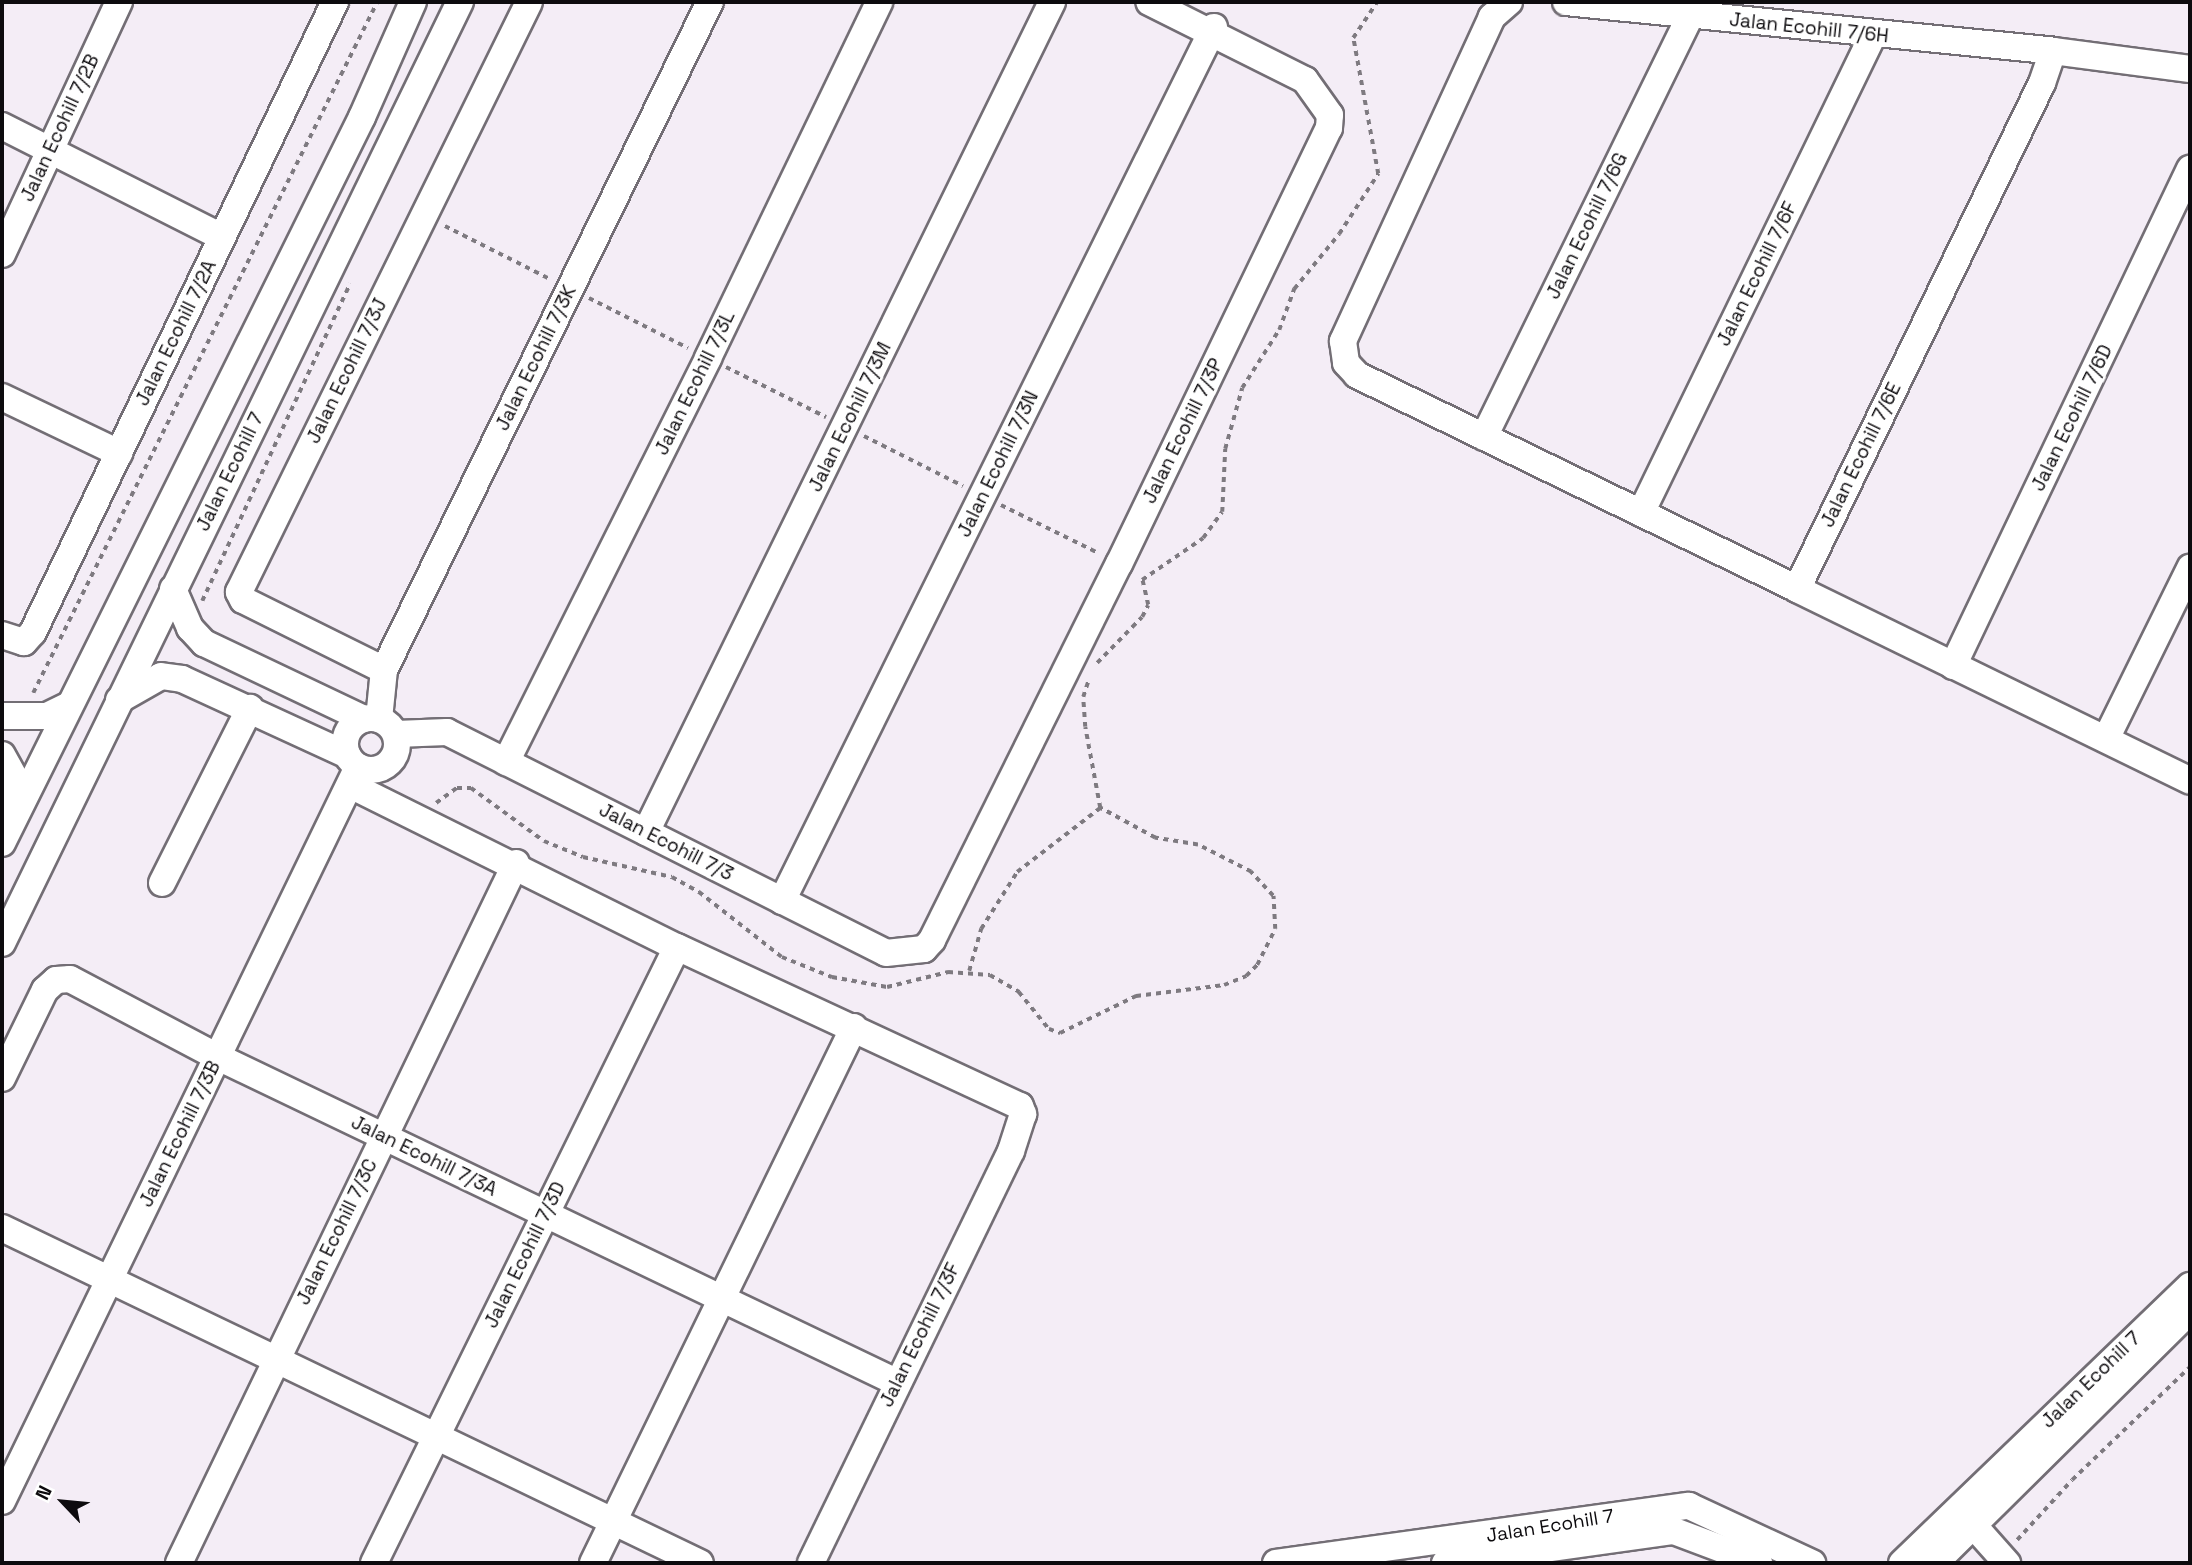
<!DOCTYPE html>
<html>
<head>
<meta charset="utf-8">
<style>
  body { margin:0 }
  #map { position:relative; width:2192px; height:1565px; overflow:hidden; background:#f4edf6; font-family:"Space Grotesk",sans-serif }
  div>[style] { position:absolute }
  .path>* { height:3.5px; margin-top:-1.75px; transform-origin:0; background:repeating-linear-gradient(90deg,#7e7a80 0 5px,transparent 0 10px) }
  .roads { filter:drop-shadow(2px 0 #736e75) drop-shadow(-2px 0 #736e75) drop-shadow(0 2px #736e75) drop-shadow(0 -2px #736e75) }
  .minor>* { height:26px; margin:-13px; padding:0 13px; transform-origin:13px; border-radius:13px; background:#fff }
  .minor>.ring { margin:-13px; padding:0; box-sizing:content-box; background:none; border:26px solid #fff; border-radius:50% }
  span { translate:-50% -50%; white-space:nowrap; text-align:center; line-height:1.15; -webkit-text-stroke:5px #fff; paint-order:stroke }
  .street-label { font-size:19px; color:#0d0b0e }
  .frame { position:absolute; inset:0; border:4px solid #0d0b0e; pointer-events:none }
  .north { position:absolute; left:28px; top:1467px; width:70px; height:70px; -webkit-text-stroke:5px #fff; paint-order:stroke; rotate:296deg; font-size:19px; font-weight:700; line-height:28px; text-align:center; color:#0d0b0e }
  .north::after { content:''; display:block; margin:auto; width:24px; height:32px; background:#0d0b0e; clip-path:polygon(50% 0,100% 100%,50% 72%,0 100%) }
</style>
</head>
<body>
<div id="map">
  <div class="path">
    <i style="left:445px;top:226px;width:118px;rotate:26.8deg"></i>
    <i style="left:589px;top:298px;width:111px;rotate:26.8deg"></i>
    <i style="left:726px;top:367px;width:112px;rotate:26.6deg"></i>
    <i style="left:864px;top:436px;width:111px;rotate:26.8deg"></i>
    <i style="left:1001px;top:505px;width:108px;rotate:26.3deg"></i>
    <i style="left:1142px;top:580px;width:74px;rotate:-34.5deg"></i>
    <i style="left:1203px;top:538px;width:32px;rotate:-54deg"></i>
    <i style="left:1222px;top:512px;width:63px;rotate:-87.3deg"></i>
    <i style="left:1225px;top:449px;width:63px;rotate:-74.4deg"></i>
    <i style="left:1242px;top:388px;width:69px;rotate:-57.5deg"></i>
    <i style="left:1279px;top:330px;width:44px;rotate:-69.9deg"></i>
    <i style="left:1294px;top:289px;width:71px;rotate:-50.7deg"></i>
    <i style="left:1339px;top:234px;width:72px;rotate:-57deg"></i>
    <i style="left:1378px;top:174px;width:138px;rotate:-100.4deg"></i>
    <i style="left:1353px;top:38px;width:43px;rotate:-56.3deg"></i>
    <i style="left:202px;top:601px;width:350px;rotate:-65deg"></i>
    <i style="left:1097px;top:663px;width:64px;rotate:-45.6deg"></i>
    <i style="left:1142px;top:617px;width:13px;rotate:-63deg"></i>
    <i style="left:1148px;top:605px;width:26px;rotate:-103deg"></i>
    <i style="left:33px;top:693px;width:772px;rotate:-63.53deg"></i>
    <i style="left:436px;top:803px;width:26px;rotate:-36deg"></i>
    <i style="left:457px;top:788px;width:14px"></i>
    <i style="left:471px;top:788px;width:90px;rotate:36deg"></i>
    <i style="left:544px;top:841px;width:42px;rotate:22.3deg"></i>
    <i style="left:583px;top:857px;width:91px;rotate:12.7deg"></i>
    <i style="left:672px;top:877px;width:31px;rotate:29deg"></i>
    <i style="left:699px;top:892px;width:105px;rotate:38.1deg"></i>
    <i style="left:782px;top:957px;width:54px;rotate:21.8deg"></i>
    <i style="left:832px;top:977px;width:56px;rotate:10.3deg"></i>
    <i style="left:887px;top:987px;width:63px;rotate:-13.8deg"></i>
    <i style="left:948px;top:972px;width:42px;rotate:4.1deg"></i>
    <i style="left:990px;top:975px;width:34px;rotate:30deg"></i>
    <i style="left:1019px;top:992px;width:48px;rotate:51deg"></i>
    <i style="left:1049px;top:1029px;width:12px;rotate:20deg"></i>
    <i style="left:1060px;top:1033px;width:85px;rotate:-26deg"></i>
    <i style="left:1136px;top:996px;width:89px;rotate:-7.1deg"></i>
    <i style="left:1224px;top:985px;width:24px;rotate:-22deg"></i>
    <i style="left:1246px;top:976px;width:16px;rotate:-45deg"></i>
    <i style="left:1257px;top:965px;width:40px;rotate:-63.4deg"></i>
    <i style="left:1275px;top:929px;width:33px;rotate:-93deg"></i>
    <i style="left:1273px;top:896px;width:33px;rotate:-133deg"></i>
    <i style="left:1251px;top:872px;width:59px;rotate:-153deg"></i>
    <i style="left:1198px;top:845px;width:44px;rotate:-170.8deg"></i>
    <i style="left:1155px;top:838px;width:63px;rotate:-151.4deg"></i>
    <i style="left:969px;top:971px;width:44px;rotate:-74.1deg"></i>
    <i style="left:981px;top:929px;width:67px;rotate:-57.7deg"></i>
    <i style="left:1017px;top:872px;width:105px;rotate:-37.6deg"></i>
    <i style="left:1100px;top:808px;width:82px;rotate:-100.5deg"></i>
    <i style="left:1085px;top:727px;width:30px;rotate:-94deg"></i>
    <i style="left:1083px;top:697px;width:16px;rotate:-72deg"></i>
    <i style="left:2017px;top:1540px;width:81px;rotate:-47.5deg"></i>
    <i style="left:2072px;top:1480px;width:163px;rotate:-43.8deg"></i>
  </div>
  <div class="roads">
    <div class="minor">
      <i style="left:1509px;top:2px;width:23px;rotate:139deg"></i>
      <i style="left:1492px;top:17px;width:357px;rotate:114.7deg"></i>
      <i style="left:1343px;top:341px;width:22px;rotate:82deg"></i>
      <i style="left:1346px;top:363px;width:16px;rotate:47deg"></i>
      <i style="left:1357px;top:375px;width:489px;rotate:25.9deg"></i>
      <i style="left:1566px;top:2px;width:489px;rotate:5.7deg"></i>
      <i style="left:2190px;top:69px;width:138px;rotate:-172.5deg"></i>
      <i style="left:2053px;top:51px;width:34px;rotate:109deg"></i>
      <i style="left:2042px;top:83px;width:562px;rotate:115.84deg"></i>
      <i style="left:1797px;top:589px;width:437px;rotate:26deg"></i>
      <i style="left:2px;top:126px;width:246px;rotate:26.8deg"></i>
      <i style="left:2px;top:254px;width:278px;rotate:-65.1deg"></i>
      <i style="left:2px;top:397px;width:130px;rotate:25.6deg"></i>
      <i style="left:1484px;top:437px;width:469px;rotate:-63.9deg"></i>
      <i style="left:1641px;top:513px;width:531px;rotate:-64.11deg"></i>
      <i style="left:173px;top:589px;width:43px;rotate:66.4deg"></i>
      <i style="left:190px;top:628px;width:21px;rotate:47deg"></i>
      <i style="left:204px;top:643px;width:177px;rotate:25.4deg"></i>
      <i style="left:2px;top:635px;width:23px;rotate:18deg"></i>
      <i style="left:24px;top:642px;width:13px;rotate:-48deg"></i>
      <i style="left:33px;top:632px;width:699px;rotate:-64.39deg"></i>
      <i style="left:1953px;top:666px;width:551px;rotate:-64.51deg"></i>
      <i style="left:384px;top:670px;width:157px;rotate:-153.6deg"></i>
      <i style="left:243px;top:600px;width:9px;rotate:-117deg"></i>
      <i style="left:239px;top:592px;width:657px;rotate:-63.82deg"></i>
      <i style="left:119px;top:700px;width:48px;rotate:-29.7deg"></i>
      <i style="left:161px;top:676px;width:21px;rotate:8deg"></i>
      <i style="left:182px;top:679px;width:182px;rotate:24.7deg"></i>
      <i style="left:2px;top:716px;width:45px"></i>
      <i style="left:47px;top:716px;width:25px;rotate:-26deg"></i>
      <i class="ring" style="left:345px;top:718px;width:26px;height:26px"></i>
      <i style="left:379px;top:719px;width:49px;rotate:-84.2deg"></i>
      <i style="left:384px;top:670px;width:743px;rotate:-63.99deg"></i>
      <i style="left:396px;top:734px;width:51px;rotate:-2.2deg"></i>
      <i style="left:447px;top:732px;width:491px;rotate:26.7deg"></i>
      <i style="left:886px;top:953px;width:38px;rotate:-6deg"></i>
      <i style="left:924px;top:949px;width:12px;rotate:-48deg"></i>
      <i style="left:932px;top:940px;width:420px;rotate:-63.6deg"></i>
      <i style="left:1119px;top:564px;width:484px;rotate:-64.3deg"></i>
      <i style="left:1329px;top:128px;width:13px;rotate:-86deg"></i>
      <i style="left:1330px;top:115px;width:43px;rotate:-125.5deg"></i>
      <i style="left:1305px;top:80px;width:174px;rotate:-153.4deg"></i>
      <i style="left:2106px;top:739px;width:191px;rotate:-63.8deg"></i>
      <i style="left:2px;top:755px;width:29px;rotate:61deg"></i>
      <i style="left:16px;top:780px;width:31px;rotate:90deg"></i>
      <i style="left:506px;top:762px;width:452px;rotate:-63.4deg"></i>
      <i style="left:708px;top:358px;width:395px;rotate:-64.3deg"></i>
      <i style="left:350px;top:785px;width:365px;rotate:26.4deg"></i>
      <i style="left:677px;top:947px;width:378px;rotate:24.9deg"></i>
      <i style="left:1020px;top:1106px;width:9px;rotate:69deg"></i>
      <i style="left:1023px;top:1114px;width:39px;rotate:108deg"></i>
      <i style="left:1011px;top:1151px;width:458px;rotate:115.9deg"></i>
      <i style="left:646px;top:832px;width:924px;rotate:-63.93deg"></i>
      <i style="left:2px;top:843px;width:810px;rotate:-63.62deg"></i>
      <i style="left:362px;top:117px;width:126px;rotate:-66.1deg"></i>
      <i style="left:162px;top:883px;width:196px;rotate:-63.3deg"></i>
      <i style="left:782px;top:901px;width:975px;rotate:-63.7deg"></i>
      <i style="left:2px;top:943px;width:1047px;rotate:-64.05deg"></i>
      <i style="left:2px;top:1078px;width:98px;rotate:-64deg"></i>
      <i style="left:45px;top:990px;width:15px;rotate:-42deg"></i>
      <i style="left:56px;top:980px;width:14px;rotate:-4deg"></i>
      <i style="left:70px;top:979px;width:167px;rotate:27.8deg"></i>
      <i style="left:218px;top:1057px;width:752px;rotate:25.61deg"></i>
      <i style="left:2px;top:1228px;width:774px;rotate:25.64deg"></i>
      <i style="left:2px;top:1501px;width:816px;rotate:-64.13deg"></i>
      <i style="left:1974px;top:1526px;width:50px;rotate:48.3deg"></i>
      <i style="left:179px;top:1563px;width:777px;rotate:-64.29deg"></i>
      <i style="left:374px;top:1563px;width:686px;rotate:-63.81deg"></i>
      <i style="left:593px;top:1563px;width:596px;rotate:-64.04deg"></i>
      <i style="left:1276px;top:1563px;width:417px;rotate:-7.9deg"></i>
      <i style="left:1689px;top:1506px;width:136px;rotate:24.9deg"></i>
      <i style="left:1445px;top:1563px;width:231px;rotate:-8deg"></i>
      <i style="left:1674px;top:1531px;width:91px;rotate:20.6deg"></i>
      <i style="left:1902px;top:1563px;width:400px;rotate:-43.9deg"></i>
      <i style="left:1935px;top:1563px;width:359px;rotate:-44.7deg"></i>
    </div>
  </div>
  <div class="street-label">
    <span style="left:1809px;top:28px;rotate:6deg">Jalan Ecohill 7/6H</span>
    <span style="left:60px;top:128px;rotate:-65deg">Jalan Ecohill 7/2B</span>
    <span style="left:1587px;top:226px;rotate:-64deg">Jalan Ecohill 7/6G</span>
    <span style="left:1757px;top:274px;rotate:-64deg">Jalan Ecohill 7/6F</span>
    <span style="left:176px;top:333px;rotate:-64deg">Jalan Ecohill 7/2A</span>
    <span style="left:536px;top:358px;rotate:-64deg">Jalan Ecohill 7/3K</span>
    <span style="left:347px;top:371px;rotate:-64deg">Jalan Ecohill 7/3J</span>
    <span style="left:695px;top:383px;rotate:-64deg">Jalan Ecohill 7/3L</span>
    <span style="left:850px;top:417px;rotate:-64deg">Jalan Ecohill 7/3M</span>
    <span style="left:2072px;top:418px;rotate:-64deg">Jalan Ecohill 7/6D</span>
    <span style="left:1183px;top:431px;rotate:-64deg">Jalan Ecohill 7/3P</span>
    <span style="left:1861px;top:455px;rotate:-64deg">Jalan Ecohill 7/6E</span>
    <span style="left:998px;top:464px;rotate:-64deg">Jalan Ecohill 7/3N</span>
    <span style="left:230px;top:472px;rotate:-64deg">Jalan Ecohill 7</span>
    <span style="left:666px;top:842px;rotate:27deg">Jalan Ecohill 7/3</span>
    <span style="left:180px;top:1134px;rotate:-64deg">Jalan Ecohill 7/3B</span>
    <span style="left:424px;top:1156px;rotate:26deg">Jalan Ecohill 7/3A</span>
    <span style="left:337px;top:1232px;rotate:-64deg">Jalan Ecohill 7/3C</span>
    <span style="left:525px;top:1255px;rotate:-64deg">Jalan Ecohill 7/3D</span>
    <span style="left:920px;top:1335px;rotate:-64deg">Jalan Ecohill 7/3F</span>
    <span style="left:2091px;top:1380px;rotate:-44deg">Jalan Ecohill 7</span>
    <span style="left:1550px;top:1526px;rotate:-9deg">Jalan Ecohill 7</span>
  </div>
  <div class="frame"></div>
  <div class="north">N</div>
</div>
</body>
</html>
